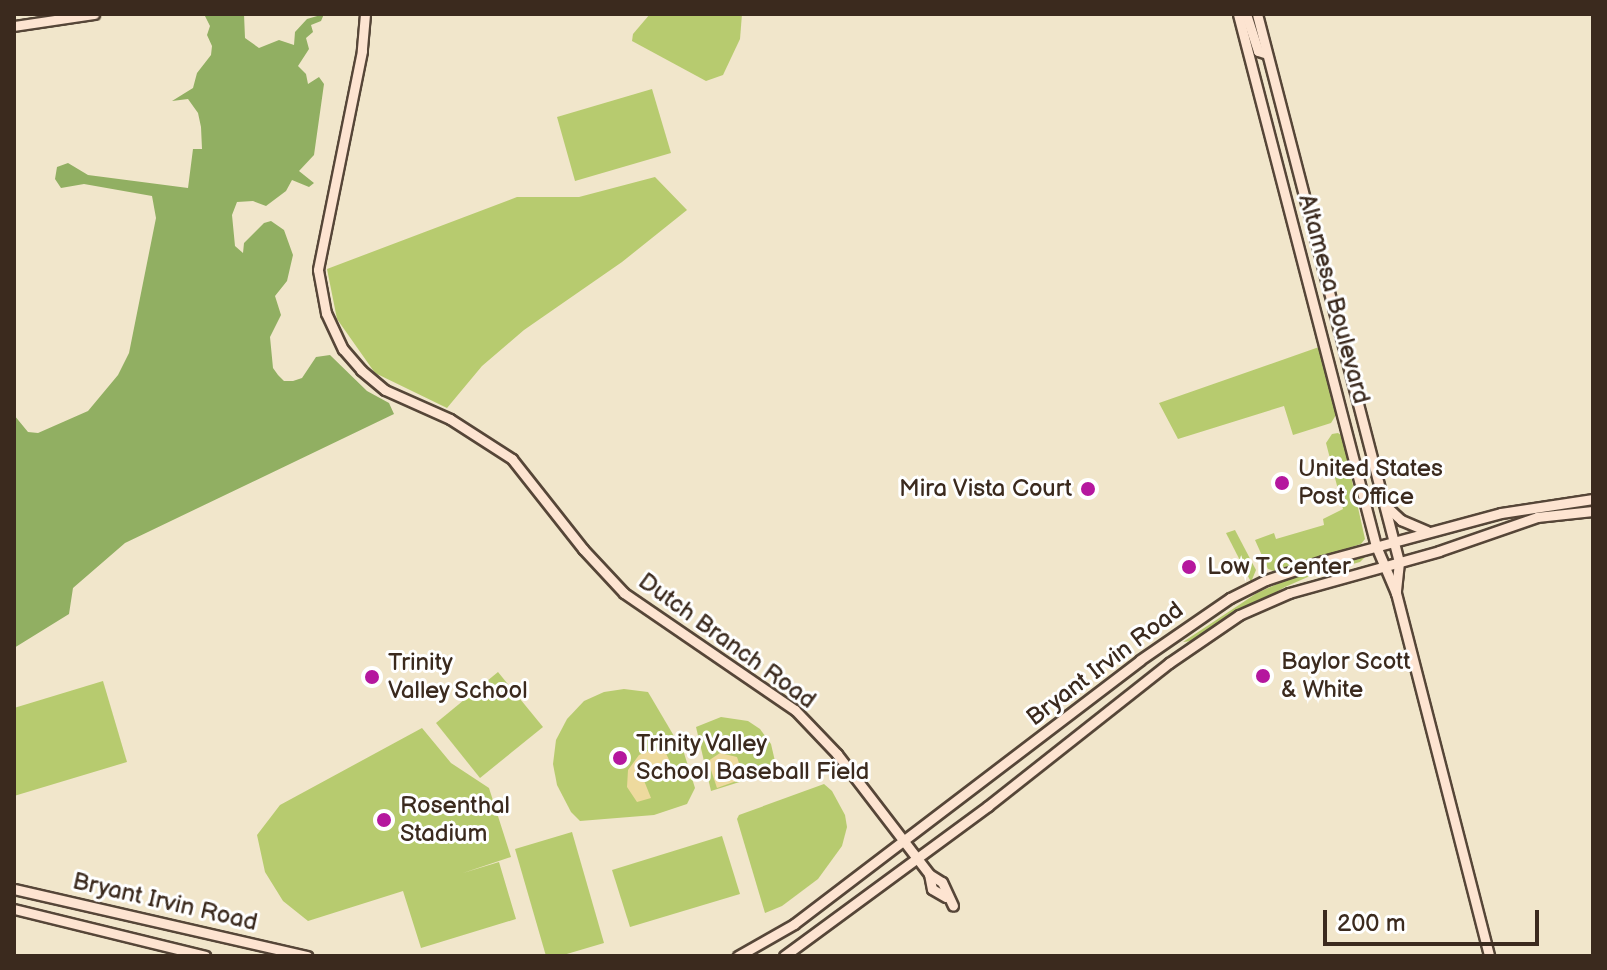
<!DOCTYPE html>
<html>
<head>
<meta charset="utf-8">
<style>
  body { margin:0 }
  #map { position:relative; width:1607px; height:970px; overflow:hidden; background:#f1e6cb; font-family:"Balsamiq Sans",sans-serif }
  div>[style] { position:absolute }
  .green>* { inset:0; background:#b7cb6f }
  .forest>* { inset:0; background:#91af62 }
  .sand>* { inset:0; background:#eeda9e }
  .roads { filter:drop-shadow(2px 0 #564638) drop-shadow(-2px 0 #564638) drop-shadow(0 2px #564638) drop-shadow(0 -2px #564638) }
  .secondary>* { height:9px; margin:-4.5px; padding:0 4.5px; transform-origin:4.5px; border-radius:4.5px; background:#fde4d1 }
  .dots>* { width:22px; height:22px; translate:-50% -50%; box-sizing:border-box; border:4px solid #fff; border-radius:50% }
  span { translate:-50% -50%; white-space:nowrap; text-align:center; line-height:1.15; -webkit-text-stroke:6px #fff; paint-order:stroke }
  .street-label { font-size:24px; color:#3b2a1e }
  .poi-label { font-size:24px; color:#3b2a1e }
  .left { translate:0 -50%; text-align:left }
  .right { translate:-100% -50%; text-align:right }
  .frame { position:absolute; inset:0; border:16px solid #3b2a1e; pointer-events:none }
  .scale { position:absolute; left:1323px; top:910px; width:216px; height:36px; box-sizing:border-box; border:4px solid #3b2a1e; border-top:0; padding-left:10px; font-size:24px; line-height:28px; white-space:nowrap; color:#3b2a1e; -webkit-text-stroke:6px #fff; paint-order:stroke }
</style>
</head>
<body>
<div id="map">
  <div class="green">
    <i style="clip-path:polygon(650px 14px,742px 14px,740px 39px,723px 75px,706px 81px,632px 41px,633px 34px)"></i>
    <i style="clip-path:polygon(652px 89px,671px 153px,575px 181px,557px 117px)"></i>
    <i style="clip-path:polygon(655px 177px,687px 210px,622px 262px,524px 330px,482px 366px,447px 408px,375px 373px,337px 319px,327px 269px,517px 197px,579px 197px)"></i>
    <i style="clip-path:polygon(1319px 347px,1336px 415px,1331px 423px,1293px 435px,1284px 406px,1178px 439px,1159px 403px)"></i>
    <i style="clip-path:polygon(1338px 433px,1342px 436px,1365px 539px,1361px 544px,1274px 571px,1268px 569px,1255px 540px,1274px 533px,1276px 539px,1324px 525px,1323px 519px,1343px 509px,1326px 443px,1332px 434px)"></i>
    <i style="clip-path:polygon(1235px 530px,1256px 570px,1251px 582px,1226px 533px)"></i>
    <i style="clip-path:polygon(1365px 557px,1360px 562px,1310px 576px,1285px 587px,1191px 641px,1183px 642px,1257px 593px,1297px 575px)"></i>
    <i style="clip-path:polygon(498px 672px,543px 727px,480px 778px,436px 723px)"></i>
    <i style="clip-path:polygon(103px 681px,127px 762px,14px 796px,14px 708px)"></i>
    <i style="clip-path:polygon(624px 689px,648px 692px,684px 753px,695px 788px,687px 804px,654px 815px,580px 821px,571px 812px,557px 785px,553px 764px,556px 740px,567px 719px,584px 701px,604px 692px)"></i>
    <i style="clip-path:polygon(721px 717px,748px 721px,760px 729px,771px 744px,777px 770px,711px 791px,696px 727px)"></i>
    <i style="clip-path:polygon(422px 728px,451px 763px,489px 788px,511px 857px,463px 873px,499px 862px,516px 919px,421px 948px,403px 891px,308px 921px,283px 901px,265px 872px,257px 835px,280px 805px)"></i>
    <i style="clip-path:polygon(824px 784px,832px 791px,845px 815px,847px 827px,842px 846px,818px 879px,782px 906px,765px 913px,737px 819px,739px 815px)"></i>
    <i style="clip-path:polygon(572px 832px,604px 943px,560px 956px,546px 956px,515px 849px)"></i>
    <i style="clip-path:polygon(722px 836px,740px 894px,630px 927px,612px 870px)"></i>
  </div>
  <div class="forest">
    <i style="clip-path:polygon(204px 14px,244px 14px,245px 38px,259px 48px,279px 40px,294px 45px,295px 32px,307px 19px,324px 14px,321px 21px,311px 25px,313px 32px,306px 38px,309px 49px,298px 66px,306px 74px,308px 84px,319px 77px,324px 84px,314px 155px,299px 171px,314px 183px,309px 187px,292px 180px,286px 191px,266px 206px,253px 201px,237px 202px,232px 215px,235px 246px,243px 253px,244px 243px,264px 223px,271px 221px,284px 230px,293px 255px,287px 281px,275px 296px,281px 315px,270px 337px,273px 368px,278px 375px,284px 381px,293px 381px,302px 378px,316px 357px,330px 355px,367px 391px,389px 403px,394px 414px,125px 543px,73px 588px,69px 614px,14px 648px,14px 415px,28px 432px,38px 433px,88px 411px,118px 375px,129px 353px,156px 218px,152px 196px,84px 184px,61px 188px,55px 179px,57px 167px,68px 163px,88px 175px,188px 188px,193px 149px,202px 149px,201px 127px,198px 113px,188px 99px,172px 101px,193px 88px,197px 73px,211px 55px,212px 46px,207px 35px,210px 26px)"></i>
  </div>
  <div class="sand">
    <i style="clip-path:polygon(653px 749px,664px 749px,670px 762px,643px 769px,641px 773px,651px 798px,637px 802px,627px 787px,628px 770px,639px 755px)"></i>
    <i style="clip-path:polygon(720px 753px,737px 757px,743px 775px,742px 779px,717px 788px,708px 761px)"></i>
  </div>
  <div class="roads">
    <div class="secondary">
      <i style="left:365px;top:14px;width:37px;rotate:95deg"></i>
      <i style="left:362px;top:51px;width:223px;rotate:101.4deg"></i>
      <i style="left:318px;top:270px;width:44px;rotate:79.5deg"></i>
      <i style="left:326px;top:313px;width:40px;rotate:65deg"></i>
      <i style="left:343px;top:349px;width:28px;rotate:49deg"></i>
      <i style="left:361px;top:370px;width:31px;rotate:40deg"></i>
      <i style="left:385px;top:390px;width:71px;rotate:24deg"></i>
      <i style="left:450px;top:419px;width:74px;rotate:32.8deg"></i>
      <i style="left:512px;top:459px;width:115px;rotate:51.7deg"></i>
      <i style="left:583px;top:549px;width:60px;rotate:47deg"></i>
      <i style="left:624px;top:593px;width:207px;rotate:34.4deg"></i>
      <i style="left:795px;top:710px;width:61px;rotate:46.3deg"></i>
      <i style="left:837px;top:754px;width:151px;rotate:52.5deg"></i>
      <i style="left:929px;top:874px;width:15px;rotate:32deg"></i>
      <i style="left:942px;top:882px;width:26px;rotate:65deg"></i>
      <i style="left:1238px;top:14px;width:550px;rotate:75.46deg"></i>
      <i style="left:1376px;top:546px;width:51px;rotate:66.9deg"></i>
      <i style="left:1396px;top:593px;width:375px;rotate:75.6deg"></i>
      <i style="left:1246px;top:14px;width:39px;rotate:72deg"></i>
      <i style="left:1258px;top:51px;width:9px;rotate:18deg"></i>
      <i style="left:1257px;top:14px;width:566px;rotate:75.47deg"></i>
      <i style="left:1399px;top:562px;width:31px;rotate:96deg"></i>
      <i style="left:14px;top:26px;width:81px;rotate:-8.5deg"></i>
      <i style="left:1386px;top:506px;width:21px;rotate:43deg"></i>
      <i style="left:1401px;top:520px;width:28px;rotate:23deg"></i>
      <i style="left:929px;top:874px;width:15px;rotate:79deg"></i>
      <i style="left:932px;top:889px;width:16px;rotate:30deg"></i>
      <i style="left:14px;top:889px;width:301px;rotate:12.9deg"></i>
      <i style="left:14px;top:909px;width:197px;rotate:13.8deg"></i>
      <i style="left:738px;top:956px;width:64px;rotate:-29.7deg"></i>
      <i style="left:794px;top:924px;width:435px;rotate:-37.3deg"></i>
      <i style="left:1140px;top:660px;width:109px;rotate:-34.6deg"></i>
      <i style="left:1230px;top:598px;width:40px;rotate:-26.6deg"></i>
      <i style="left:1266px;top:580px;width:60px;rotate:-18.4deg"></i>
      <i style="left:1323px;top:561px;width:184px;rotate:-15.1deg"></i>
      <i style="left:1501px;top:513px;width:93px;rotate:-8.7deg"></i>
      <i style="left:784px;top:956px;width:253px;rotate:-36.3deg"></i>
      <i style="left:988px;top:806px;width:231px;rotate:-38.3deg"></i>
      <i style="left:1169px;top:663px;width:85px;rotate:-34.4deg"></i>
      <i style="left:1239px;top:615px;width:55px;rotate:-23.7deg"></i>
      <i style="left:1289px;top:593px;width:156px;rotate:-15.6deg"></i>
      <i style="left:1439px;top:551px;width:104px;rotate:-19.1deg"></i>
      <i style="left:1537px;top:517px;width:56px;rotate:-6.1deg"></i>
    </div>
  </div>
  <div class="dots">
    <i style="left:1282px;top:483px;background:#b5179e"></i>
    <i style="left:1088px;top:489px;background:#b5179e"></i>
    <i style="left:1189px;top:567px;background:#b5179e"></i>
    <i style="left:1263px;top:676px;background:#b5179e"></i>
    <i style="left:372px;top:677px;background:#b5179e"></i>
    <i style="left:620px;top:758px;background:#b5179e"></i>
    <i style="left:384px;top:820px;background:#b5179e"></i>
  </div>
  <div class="street-label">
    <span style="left:1334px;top:299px;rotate:75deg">Altamesa Boulevard</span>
    <span style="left:727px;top:641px;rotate:36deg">Dutch Branch Road</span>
    <span style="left:1105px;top:664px;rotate:-37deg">Bryant Irvin Road</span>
    <span style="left:165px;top:902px;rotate:13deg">Bryant Irvin Road</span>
  </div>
  <div class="poi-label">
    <span class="left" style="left:1298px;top:483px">United States<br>Post Office</span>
    <span class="right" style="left:1072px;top:489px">Mira Vista Court</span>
    <span class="left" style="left:1207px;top:567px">Low T Center</span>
    <span class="left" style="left:1281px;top:676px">Baylor Scott<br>&amp; White</span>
    <span class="left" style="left:388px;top:677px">Trinity<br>Valley School</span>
    <span class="left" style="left:636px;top:758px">Trinity Valley<br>School Baseball Field</span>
    <span class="left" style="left:400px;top:820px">Rosenthal<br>Stadium</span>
  </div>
  <div class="frame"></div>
  <div class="scale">200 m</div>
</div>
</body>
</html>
